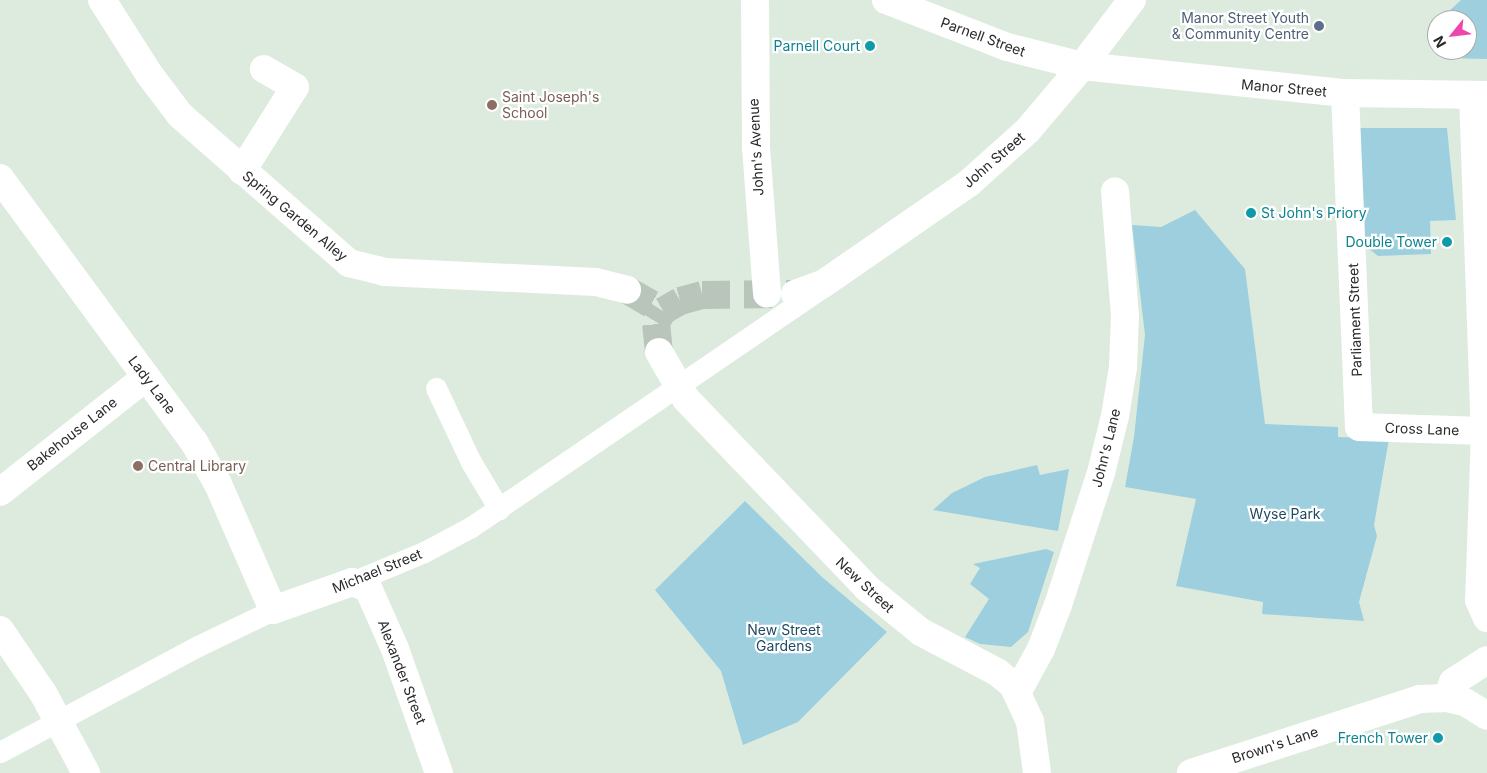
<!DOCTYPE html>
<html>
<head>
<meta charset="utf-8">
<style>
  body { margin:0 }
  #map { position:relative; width:1487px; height:773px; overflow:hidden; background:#ddebde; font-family:Inter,sans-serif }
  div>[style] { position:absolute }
  .green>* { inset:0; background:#9dcfde }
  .minor-tunnel>* { height:28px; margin-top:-14px; transform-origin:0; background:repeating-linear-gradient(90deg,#b9c4ba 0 28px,transparent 0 42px) }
  .pedestrian>* { height:21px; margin:-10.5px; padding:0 10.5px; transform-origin:10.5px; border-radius:10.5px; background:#fff }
  .minor>* { height:28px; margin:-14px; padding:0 14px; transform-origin:14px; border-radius:14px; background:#fff }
  .tertiary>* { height:28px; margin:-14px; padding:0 14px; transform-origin:14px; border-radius:14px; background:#fff }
  .secondary>* { height:28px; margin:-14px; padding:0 14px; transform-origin:14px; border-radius:14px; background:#fff }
  .dots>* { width:14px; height:14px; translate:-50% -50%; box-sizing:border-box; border:2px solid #fff; border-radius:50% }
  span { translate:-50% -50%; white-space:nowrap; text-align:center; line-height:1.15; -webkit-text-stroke:4.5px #fff; paint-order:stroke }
  .service-label { font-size:14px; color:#4e5e75 }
  .right { translate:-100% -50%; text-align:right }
  .street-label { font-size:14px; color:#2a2a2a }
  .culture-label { font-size:14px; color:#0d838f }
  .left { translate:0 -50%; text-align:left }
  .education-label { font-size:14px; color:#785e54 }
  .park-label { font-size:14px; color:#1f4a62 }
  .north { position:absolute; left:1427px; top:10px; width:50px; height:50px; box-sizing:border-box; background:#fff; border:1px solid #aaa; border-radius:50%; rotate:241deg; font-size:14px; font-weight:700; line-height:20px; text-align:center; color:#2a2a2a }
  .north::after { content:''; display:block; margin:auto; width:18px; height:22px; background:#ed47ae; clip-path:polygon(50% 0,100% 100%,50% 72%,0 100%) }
</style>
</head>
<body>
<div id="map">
  <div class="green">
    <i style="clip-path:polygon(1461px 0,1487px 0,1487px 59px,1446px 58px,1446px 50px,1467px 50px,1467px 20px,1447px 20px,1448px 12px)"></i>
    <i style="clip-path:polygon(1360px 128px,1447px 128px,1456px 220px,1430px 221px,1431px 254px,1378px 256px,1364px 245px)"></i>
    <i style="clip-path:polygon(1195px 210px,1245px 269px,1265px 424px,1338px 427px,1338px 437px,1389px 439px,1374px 525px,1377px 536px,1359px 602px,1364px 621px,1262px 614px,1263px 602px,1176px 586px,1196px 499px,1125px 487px,1134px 437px,1145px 335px,1132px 225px,1161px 227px)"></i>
    <i style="clip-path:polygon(1037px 465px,1040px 475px,1069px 469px,1058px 531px,933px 510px,952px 493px,985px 477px)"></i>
    <i style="clip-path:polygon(745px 501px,822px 577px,887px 632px,798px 722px,743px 745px,721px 671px,655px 590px)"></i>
    <i style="clip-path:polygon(1046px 549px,1054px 552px,1028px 632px,1011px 647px,980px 644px,965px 637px,989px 599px,970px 584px,980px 568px,973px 564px)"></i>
  </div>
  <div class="minor-tunnel">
    <i style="left:627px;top:290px;width:42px;rotate:30.3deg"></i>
    <i style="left:659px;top:352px;width:30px;rotate:-96deg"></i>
    <i style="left:656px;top:322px;width:13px;rotate:-58deg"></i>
    <i style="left:663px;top:311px;width:20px;rotate:-30deg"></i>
    <i style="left:680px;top:301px;width:23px;rotate:-15deg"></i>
    <i style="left:702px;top:295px;width:89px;rotate:-0.6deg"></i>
  </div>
  <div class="pedestrian">
    <i style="left:436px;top:388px;width:82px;rotate:64.7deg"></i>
    <i style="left:471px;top:462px;width:55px;rotate:59.2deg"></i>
    <i style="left:352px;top:582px;width:78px;rotate:-22.6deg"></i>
    <i style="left:424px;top:552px;width:53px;rotate:-28deg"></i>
    <i style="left:471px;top:527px;width:421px;rotate:-34.3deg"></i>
    <i style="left:0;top:752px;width:225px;rotate:-28.2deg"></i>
    <i style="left:198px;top:646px;width:83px;rotate:-25.6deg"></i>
  </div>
  <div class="minor">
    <i style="left:102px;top:0;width:88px;rotate:57.6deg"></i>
    <i style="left:149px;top:74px;width:51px;rotate:52.9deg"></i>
    <i style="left:180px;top:115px;width:225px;rotate:41.2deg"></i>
    <i style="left:349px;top:263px;width:37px;rotate:14deg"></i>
    <i style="left:385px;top:272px;width:211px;rotate:2.7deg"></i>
    <i style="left:596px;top:282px;width:32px;rotate:14deg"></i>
    <i style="left:755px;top:0;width:147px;rotate:89.6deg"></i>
    <i style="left:756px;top:147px;width:147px;rotate:85.7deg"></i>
    <i style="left:1345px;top:93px;width:334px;rotate:87.6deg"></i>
    <i style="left:1359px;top:427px;width:126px;rotate:1.8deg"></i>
    <i style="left:242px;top:171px;width:99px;rotate:-57.8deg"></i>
    <i style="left:295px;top:87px;width:36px;rotate:-150deg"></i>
    <i style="left:795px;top:294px;width:30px;rotate:-20deg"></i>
    <i style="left:823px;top:284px;width:178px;rotate:-34.7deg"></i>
    <i style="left:969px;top:183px;width:79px;rotate:-41.9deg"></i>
    <i style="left:1028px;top:130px;width:84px;rotate:-49.8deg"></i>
    <i style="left:659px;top:352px;width:54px;rotate:60.1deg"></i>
    <i style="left:686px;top:399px;width:262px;rotate:46.2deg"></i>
    <i style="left:867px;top:588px;width:70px;rotate:39.2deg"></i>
    <i style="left:921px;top:632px;width:86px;rotate:27.8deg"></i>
    <i style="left:997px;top:672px;width:21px;rotate:39deg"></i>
    <i style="left:1013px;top:685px;width:40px;rotate:65deg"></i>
    <i style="left:1030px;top:721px;width:52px;rotate:82.3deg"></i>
    <i style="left:1018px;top:691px;width:48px;rotate:-61.3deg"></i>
    <i style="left:1041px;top:649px;width:47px;rotate:-68.9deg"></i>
    <i style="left:1058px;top:605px;width:139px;rotate:-72deg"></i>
    <i style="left:1101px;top:473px;width:59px;rotate:-76.2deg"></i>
    <i style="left:1115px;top:416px;width:50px;rotate:-80.7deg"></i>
    <i style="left:1123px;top:367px;width:51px;rotate:-87.8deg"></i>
    <i style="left:1125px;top:316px;width:125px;rotate:-94.6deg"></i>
  </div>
  <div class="tertiary">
    <i style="left:1473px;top:95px;width:336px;rotate:88deg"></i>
    <i style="left:1485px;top:431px;width:169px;rotate:92deg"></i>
    <i style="left:1479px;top:600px;width:20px;rotate:66deg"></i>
    <i style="left:0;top:178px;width:328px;rotate:53.7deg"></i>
    <i style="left:194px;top:442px;width:48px;rotate:60.3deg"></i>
    <i style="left:218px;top:484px;width:137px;rotate:66.4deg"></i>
    <i style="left:273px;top:610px;width:84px;rotate:-19.5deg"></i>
    <i style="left:352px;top:582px;width:17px;rotate:21deg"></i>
    <i style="left:368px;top:588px;width:67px;rotate:66.1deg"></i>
    <i style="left:395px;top:649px;width:132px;rotate:70.5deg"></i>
    <i style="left:0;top:492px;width:186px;rotate:-38.2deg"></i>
    <i style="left:0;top:630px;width:76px;rotate:55.7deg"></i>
    <i style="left:43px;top:693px;width:91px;rotate:61.7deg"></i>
    <i style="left:1447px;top:698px;width:17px;rotate:-69deg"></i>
    <i style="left:1453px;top:682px;width:40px;rotate:-32.9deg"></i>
    <i style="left:1191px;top:773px;width:241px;rotate:-17.9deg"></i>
    <i style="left:1420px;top:699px;width:27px;rotate:-2deg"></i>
    <i style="left:1447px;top:698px;width:18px;rotate:13deg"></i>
    <i style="left:1465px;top:702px;width:26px;rotate:32deg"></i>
  </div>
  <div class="secondary">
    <i style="left:886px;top:0;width:130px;rotate:21.2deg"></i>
    <i style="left:1007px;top:47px;width:77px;rotate:14.2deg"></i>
    <i style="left:1082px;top:66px;width:264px;rotate:5.9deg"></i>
    <i style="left:1345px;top:93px;width:142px;rotate:0.8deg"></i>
    <i style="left:1082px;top:66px;width:83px;rotate:-52.9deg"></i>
  </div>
  <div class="dots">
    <i style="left:1319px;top:26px;background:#5c6f8a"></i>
    <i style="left:870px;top:46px;background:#0f9aa8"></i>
    <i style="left:492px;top:105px;background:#8d6e63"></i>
    <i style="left:1251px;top:213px;background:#0f9aa8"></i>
    <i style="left:1447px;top:242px;background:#0f9aa8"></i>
    <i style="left:138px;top:466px;background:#8d6e63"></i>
    <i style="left:1438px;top:738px;background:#0f9aa8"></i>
  </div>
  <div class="service-label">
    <span class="right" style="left:1309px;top:26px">Manor Street Youth<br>&amp; Community Centre</span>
  </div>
  <div class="street-label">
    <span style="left:983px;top:37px;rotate:20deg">Parnell Street</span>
    <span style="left:1284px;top:88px;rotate:5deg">Manor Street</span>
    <span style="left:756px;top:147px;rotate:-93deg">John's Avenue</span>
    <span style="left:994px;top:160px;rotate:-41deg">John Street</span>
    <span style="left:295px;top:216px;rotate:40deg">Spring Garden Alley</span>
    <span style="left:1355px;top:320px;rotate:-92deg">Parliament Street</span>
    <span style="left:152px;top:385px;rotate:53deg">Lady Lane</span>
    <span style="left:1422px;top:429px;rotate:2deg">Cross Lane</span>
    <span style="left:72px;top:434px;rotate:-38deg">Bakehouse Lane</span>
    <span style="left:1106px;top:448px;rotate:-76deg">John's Lane</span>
    <span style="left:377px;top:571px;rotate:-22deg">Michael Street</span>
    <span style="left:865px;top:585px;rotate:43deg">New Street</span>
    <span style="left:402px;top:672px;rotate:69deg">Alexander Street</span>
    <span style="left:1275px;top:745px;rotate:-18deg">Brown's Lane</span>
  </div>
  <div class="culture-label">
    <span class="right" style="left:860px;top:46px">Parnell Court</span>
    <span class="left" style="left:1261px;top:213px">St John's Priory</span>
    <span class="right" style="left:1437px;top:242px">Double Tower</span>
    <span class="right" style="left:1428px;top:738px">French Tower</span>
  </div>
  <div class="education-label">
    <span class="left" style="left:502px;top:105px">Saint Joseph's<br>School</span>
    <span class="left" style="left:148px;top:466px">Central Library</span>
  </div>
  <div class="park-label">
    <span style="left:1285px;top:514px">Wyse Park</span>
    <span style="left:784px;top:638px">New Street<br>Gardens</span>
  </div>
  <div class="north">N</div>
</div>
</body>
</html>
